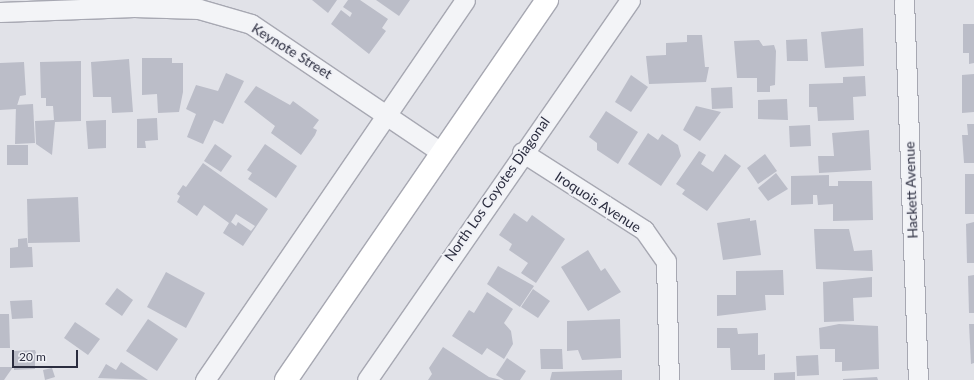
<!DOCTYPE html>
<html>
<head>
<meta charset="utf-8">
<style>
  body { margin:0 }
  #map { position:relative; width:974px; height:380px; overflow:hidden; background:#e1e2e8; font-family:Lato,sans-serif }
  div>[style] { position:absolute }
  .building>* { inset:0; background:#bbbdc8 }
  .roads { filter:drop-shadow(1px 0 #a7a8b2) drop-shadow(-1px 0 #a7a8b2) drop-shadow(0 1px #a7a8b2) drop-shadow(0 -1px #a7a8b2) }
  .minor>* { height:19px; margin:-9.5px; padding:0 9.5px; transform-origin:9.5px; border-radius:9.5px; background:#f3f4f7 }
  .secondary>* { height:22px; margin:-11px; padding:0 11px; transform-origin:11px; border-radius:11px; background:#fff }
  span { translate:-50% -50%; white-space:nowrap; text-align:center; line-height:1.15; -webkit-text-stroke:4px #f0f1f6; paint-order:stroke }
  .street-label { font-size:14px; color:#2b2d3f }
  .scale { position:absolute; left:12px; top:350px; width:66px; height:18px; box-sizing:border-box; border:2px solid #2b2d3f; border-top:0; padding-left:5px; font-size:12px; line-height:14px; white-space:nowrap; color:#2b2d3f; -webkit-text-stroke:3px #f0f1f6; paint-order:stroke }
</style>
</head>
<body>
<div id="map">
  <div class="building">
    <i style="clip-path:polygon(312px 0,337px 0,328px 13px)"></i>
    <i style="clip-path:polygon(348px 0,360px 0,388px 19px,382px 28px,386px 31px,369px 54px,331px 24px,341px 10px,350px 17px,352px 13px,343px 7px)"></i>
    <i style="clip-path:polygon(376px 0,410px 0,399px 16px)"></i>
    <i style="clip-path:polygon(963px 24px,974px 24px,974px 63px,969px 64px,969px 53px,963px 53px)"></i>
    <i style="clip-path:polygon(863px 28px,864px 66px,825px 68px,821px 32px)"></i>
    <i style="clip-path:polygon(687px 35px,702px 35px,705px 67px,709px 67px,706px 82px,649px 84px,646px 56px,666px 55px,666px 43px,687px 42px)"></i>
    <i style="clip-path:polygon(807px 39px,808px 61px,787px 61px,786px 40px)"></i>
    <i style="clip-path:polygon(759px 40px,763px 46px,774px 45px,776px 51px,775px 85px,770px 86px,770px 92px,757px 92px,757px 78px,737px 78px,734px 41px)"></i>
    <i style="clip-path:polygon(142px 58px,172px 58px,172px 63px,183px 63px,183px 92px,179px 112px,158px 113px,157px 94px,142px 95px)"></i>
    <i style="clip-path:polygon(129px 59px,133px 112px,112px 113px,111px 97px,93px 97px,91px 62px)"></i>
    <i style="clip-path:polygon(81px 61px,81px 121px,55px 122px,52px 155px,36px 144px,35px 121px,54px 120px,53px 106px,46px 106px,46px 98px,41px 98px,40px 62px)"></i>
    <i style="clip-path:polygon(24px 62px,26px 95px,20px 96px,16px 109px,0 110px,0 63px)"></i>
    <i style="clip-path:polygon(226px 73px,244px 81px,223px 124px,214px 120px,203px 144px,187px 137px,196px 114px,186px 109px,196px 85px,218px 91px)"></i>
    <i style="clip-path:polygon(974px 74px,974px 112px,962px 113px,962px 75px)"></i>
    <i style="clip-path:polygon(631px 75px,648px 87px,631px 112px,615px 102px)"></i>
    <i style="clip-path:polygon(865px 76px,866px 96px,853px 97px,854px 120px,818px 121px,817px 107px,809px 107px,809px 84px,843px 83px,843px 77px)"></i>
    <i style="clip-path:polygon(256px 86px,290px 105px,293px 101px,319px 120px,313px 128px,317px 130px,315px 135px,301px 155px,271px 133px,275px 126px,244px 102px)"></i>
    <i style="clip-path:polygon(732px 87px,733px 108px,712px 109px,711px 88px)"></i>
    <i style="clip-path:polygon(787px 99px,788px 120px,758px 119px,758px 100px)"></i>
    <i style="clip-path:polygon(33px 104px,35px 143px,15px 144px,16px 105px)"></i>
    <i style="clip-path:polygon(696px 106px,721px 112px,700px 141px,683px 130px)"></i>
    <i style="clip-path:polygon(606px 111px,638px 132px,618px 164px,597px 150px,597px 143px,589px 137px)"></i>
    <i style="clip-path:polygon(157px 118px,158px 140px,145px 141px,146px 148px,137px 148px,137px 119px)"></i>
    <i style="clip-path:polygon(106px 120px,106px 148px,88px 149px,86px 121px)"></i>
    <i style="clip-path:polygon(967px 124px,974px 124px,974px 163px,964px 163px,962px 135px,968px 135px)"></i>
    <i style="clip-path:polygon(810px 125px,811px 146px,790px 147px,789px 126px)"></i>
    <i style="clip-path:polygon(869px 130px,871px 170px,819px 173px,818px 156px,834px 156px,832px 133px)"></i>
    <i style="clip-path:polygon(648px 133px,658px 140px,662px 134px,678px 145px,681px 156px,661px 186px,628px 164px)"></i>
    <i style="clip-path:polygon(215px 144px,232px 156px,221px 172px,204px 161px)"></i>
    <i style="clip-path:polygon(265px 144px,297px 166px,276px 198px,248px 179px,252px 173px,247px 170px)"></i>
    <i style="clip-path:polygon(7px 145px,28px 145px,28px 165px,7px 165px)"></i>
    <i style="clip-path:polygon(699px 151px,706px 155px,701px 164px,713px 172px,725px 154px,741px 166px,707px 211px,682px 194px,685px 190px,676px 184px)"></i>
    <i style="clip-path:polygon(765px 154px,777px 171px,758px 184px,747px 168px)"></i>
    <i style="clip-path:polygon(evenodd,203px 163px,268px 209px,243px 246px,223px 233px,229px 223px,204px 205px,197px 216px,177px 202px,180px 196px,177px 194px,183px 185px,186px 187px,203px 163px,236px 214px,255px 226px,251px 231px,238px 222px,236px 226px,231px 222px,236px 214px)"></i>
    <i style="clip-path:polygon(776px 173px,788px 189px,768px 201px,758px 188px)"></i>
    <i style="clip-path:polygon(965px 174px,974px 174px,974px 214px,965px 214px)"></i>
    <i style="clip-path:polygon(829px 175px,829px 186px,838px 186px,838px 181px,872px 181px,873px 220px,833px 221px,833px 204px,818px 205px,817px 195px,813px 195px,813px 204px,791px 205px,791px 176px)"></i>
    <i style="clip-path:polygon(78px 197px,80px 242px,28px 243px,27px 199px)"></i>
    <i style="clip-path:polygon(514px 213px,527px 222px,532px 215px,565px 239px,536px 283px,521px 273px,528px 263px,509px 250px,512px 244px,499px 235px)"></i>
    <i style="clip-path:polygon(750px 218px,750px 221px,756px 220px,761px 255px,723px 260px,717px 223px)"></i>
    <i style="clip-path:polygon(974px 222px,974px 263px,967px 263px,966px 224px)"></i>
    <i style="clip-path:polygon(814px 229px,849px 229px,854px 251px,872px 250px,873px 271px,816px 269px)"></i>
    <i style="clip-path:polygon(27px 238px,28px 247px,32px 247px,33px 267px,10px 268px,10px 248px,18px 247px,18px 239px)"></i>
    <i style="clip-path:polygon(588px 250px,601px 271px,605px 268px,621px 292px,588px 311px,561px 267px)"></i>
    <i style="clip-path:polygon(498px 266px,534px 286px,520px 307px,487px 284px)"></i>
    <i style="clip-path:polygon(783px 270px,784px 295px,765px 295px,766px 310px,717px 316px,717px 295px,736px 295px,736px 271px)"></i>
    <i style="clip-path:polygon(166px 272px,205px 293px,186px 328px,147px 307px)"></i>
    <i style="clip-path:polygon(974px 275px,974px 313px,969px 313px,968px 276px)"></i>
    <i style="clip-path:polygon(872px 277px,872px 297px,853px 298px,854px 321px,824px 322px,823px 282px)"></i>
    <i style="clip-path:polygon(117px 288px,133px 300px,122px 316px,105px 304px)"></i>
    <i style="clip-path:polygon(533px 289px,550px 301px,538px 318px,521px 307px)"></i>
    <i style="clip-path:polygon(487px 292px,513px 309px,504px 323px,511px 331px,513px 344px,504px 359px,487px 348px,482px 355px,452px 336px,469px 310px,474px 313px)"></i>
    <i style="clip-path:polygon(32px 300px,33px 318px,12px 319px,10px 301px)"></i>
    <i style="clip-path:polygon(0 314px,9px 314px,10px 348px,0 348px)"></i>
    <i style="clip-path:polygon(148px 319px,178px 339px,157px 371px,126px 351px)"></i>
    <i style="clip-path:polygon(620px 319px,621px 358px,582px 360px,578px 350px,567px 351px,567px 321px)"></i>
    <i style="clip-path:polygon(75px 322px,100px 339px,88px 355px,64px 338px)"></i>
    <i style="clip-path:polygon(839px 324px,878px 326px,879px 369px,842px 371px,842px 362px,835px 362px,835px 349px,820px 349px,819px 328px)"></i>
    <i style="clip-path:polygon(969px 324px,974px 324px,974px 363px,971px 364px)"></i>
    <i style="clip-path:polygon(717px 328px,737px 328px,738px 334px,758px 333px,758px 355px,765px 354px,765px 370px,731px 370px,730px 348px,717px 348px)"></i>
    <i style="clip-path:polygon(443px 347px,489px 377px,501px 380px,428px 380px,432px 374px,429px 368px)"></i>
    <i style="clip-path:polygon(540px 349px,562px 349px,563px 369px,541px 369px)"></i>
    <i style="clip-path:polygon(35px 350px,39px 361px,35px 361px,35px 369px,14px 370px,14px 351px)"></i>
    <i style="clip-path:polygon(818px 355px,819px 375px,797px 376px,796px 356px)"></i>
    <i style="clip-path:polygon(507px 358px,526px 371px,520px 380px,504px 380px,496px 375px)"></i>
    <i style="clip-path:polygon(121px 362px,148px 380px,98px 378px,106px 364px,116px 370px)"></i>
    <i style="clip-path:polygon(0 367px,13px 367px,4px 380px,0 380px)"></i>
    <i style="clip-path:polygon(52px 368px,55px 377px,45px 380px,43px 370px)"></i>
    <i style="clip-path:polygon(622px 370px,622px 380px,550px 380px,552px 372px)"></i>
    <i style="clip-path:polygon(795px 372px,795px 380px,774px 380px,774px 373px)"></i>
    <i style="clip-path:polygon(877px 377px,878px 380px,843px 380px,843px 379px)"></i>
  </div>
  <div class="roads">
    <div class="minor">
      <i style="left:904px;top:0;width:380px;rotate:87.9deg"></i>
      <i style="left:0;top:12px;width:134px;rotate:-2.1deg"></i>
      <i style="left:134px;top:7px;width:65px;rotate:1.8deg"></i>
      <i style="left:199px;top:9px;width:54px;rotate:16.1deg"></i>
      <i style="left:251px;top:24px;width:230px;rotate:34deg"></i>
      <i style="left:522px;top:152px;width:145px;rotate:32.6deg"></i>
      <i style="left:644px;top:230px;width:38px;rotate:55deg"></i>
      <i style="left:666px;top:261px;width:119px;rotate:88.6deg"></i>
      <i style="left:205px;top:380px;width:460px;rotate:-55.6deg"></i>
      <i style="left:367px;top:380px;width:462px;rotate:-55.3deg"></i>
    </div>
    <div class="secondary">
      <i style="left:286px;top:380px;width:461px;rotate:-55.5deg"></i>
    </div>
  </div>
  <div class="street-label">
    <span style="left:292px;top:51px;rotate:32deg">Keynote Street</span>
    <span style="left:497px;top:189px;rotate:-55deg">North Los Coyotes Diagonal</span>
    <span style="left:911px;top:190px;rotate:-92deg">Hackett Avenue</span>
    <span style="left:598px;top:202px;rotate:33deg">Iroquois Avenue</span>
  </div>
  <div class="scale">20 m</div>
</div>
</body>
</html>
